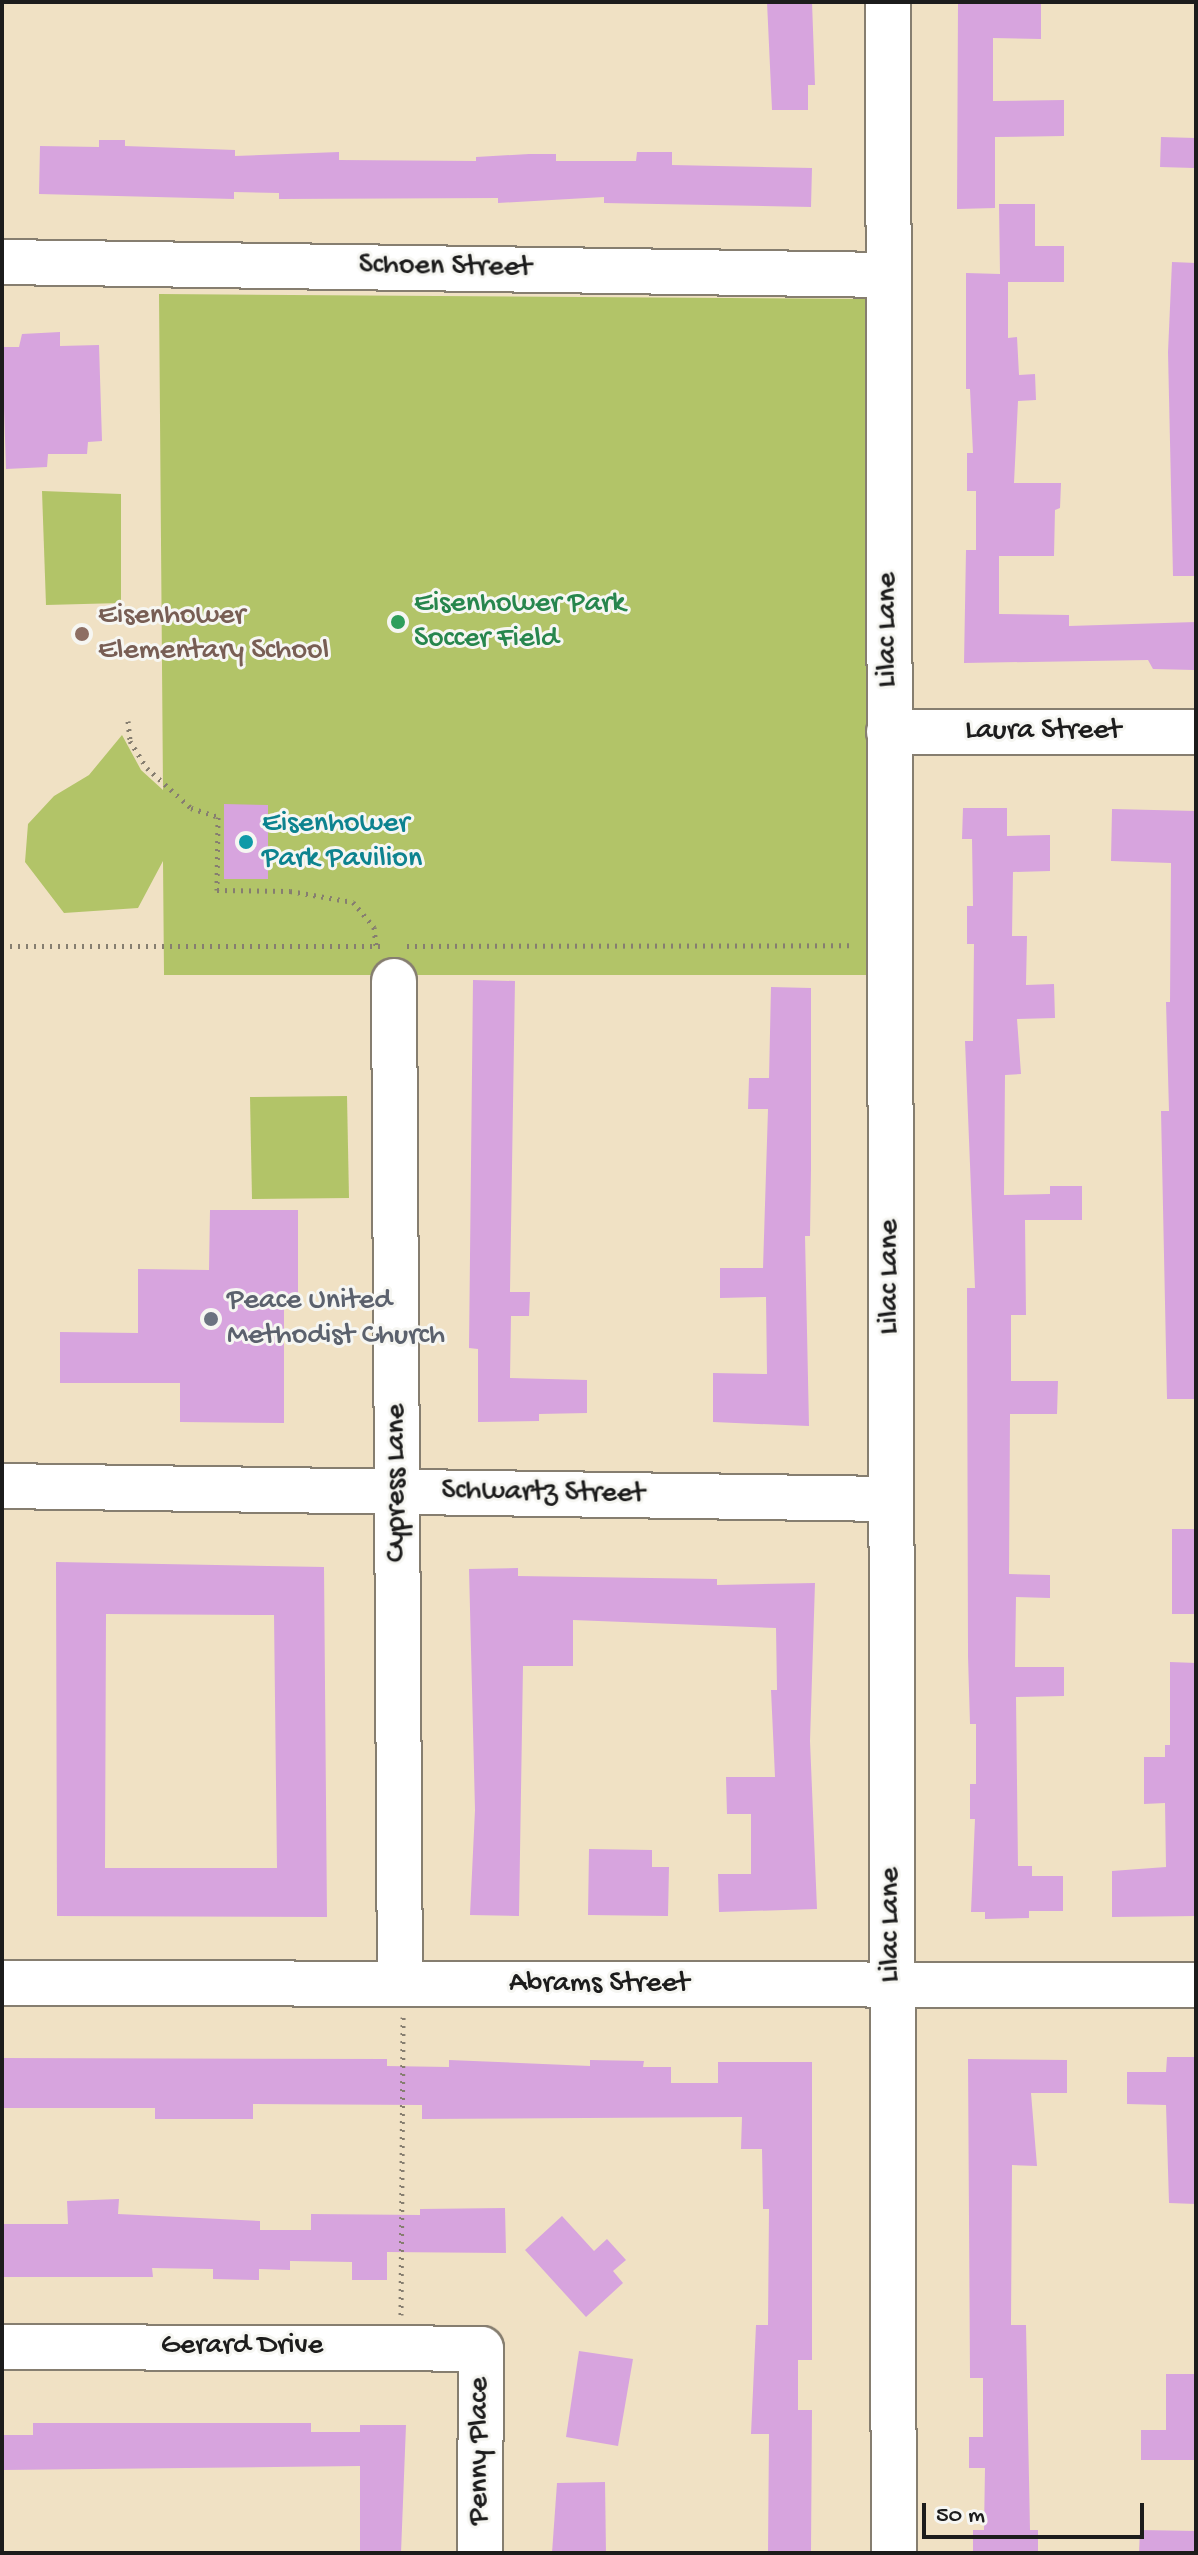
<!DOCTYPE html>
<html>
<head>
<meta charset="utf-8">
<style>
  body { margin:0 }
  #map { position:relative; width:1198px; height:2555px; overflow:hidden; background:#f0e1c4; font-family:"Gochi Hand",sans-serif }
  div>[style] { position:absolute }
  .green>* { inset:0; background:#b2c468 }
  .building>* { inset:0; background:#d7a4de }
  .path>* { height:5px; margin-top:-2.5px; transform-origin:0; background:repeating-linear-gradient(90deg,#867e70 0 2px,transparent 0 8px) }
  .roads { filter:drop-shadow(2px 0 #867e70) drop-shadow(-2px 0 #867e70) drop-shadow(0 2px #867e70) drop-shadow(0 -2px #867e70) }
  .minor>* { height:44px; margin:-22px; padding:0 22px; transform-origin:22px; border-radius:22px; background:#fff }
  .dots>* { width:22px; height:22px; translate:-50% -50%; box-sizing:border-box; border:4px solid #f6f6f2; border-radius:50% }
  span { translate:-50% -50%; white-space:nowrap; text-align:center; line-height:1.15; -webkit-text-stroke:6px #f6f6f2; paint-order:stroke }
  .street-label { font-size:30px; color:#1c1c1c }
  .leisure-label { font-size:30px; color:#27864d }
  .left { translate:0 -50%; text-align:left }
  .education-label { font-size:30px; color:#785e54 }
  .culture-label { font-size:30px; color:#0d838f }
  .worship-label { font-size:30px; color:#5b616d }
  .frame { position:absolute; inset:0; border:4px solid #1c1c1c; pointer-events:none }
  .scale { position:absolute; left:922px; top:2503px; width:222px; height:36px; box-sizing:border-box; border:4px solid #1c1c1c; border-top:0; padding-left:10px; font-size:24px; line-height:28px; white-space:nowrap; color:#1c1c1c; -webkit-text-stroke:6px #f6f6f2; paint-order:stroke }
</style>
</head>
<body>
<div id="map">
  <div class="green">
    <i style="clip-path:polygon(159px 294px,869px 299px,868px 975px,164px 975px,163px 861px,138px 908px,64px 913px,25px 862px,28px 824px,54px 796px,89px 775px,122px 735px,141px 770px,163px 790px)"></i>
    <i style="clip-path:polygon(42px 491px,121px 494px,121px 603px,46px 605px)"></i>
    <i style="clip-path:polygon(347px 1096px,349px 1198px,252px 1199px,250px 1097px)"></i>
  </div>
  <div class="building">
    <i style="clip-path:polygon(767px 2px,812px 2px,815px 85px,808px 85px,808px 110px,772px 110px)"></i>
    <i style="clip-path:polygon(958px 2px,1041px 2px,1041px 39px,993px 38px,993px 101px,1064px 100px,1064px 136px,995px 137px,995px 208px,957px 209px)"></i>
    <i style="clip-path:polygon(1161px 137px,1195px 138px,1194px 168px,1160px 167px)"></i>
    <i style="clip-path:polygon(99px 140px,125px 140px,125px 146px,235px 150px,235px 156px,339px 152px,339px 160px,476px 161px,476px 157px,529px 154px,556px 154px,556px 161px,636px 161px,637px 152px,672px 152px,672px 165px,812px 168px,811px 207px,604px 203px,604px 197px,498px 203px,498px 198px,279px 199px,279px 193px,234px 192px,234px 199px,39px 194px,40px 146px,99px 147px)"></i>
    <i style="clip-path:polygon(999px 204px,1035px 204px,1035px 246px,1064px 246px,1064px 282px,1008px 282px,1008px 338px,1017px 337px,1019px 375px,1035px 374px,1036px 400px,1018px 401px,1014px 483px,1061px 483px,1060px 508px,1055px 510px,1054px 556px,999px 556px,999px 614px,1069px 615px,1069px 626px,1196px 622px,1194px 670px,1153px 669px,1148px 660px,964px 663px,966px 550px,976px 550px,976px 491px,967px 491px,967px 453px,973px 453px,970px 389px,966px 389px,966px 273px,1000px 274px)"></i>
    <i style="clip-path:polygon(1172px 262px,1196px 263px,1196px 576px,1173px 576px,1168px 352px)"></i>
    <i style="clip-path:polygon(60px 332px,60px 346px,99px 345px,102px 441px,88px 442px,87px 454px,48px 454px,47px 467px,6px 469px,2px 347px,19px 347px,22px 334px)"></i>
    <i style="clip-path:polygon(224px 804px,268px 805px,268px 879px,224px 879px)"></i>
    <i style="clip-path:polygon(963px 808px,1007px 808px,1007px 836px,1050px 835px,1050px 871px,1013px 872px,1012px 936px,1027px 936px,1026px 985px,1054px 984px,1055px 1018px,1017px 1019px,1021px 1074px,1005px 1075px,1004px 1195px,1050px 1194px,1050px 1186px,1082px 1186px,1082px 1220px,1025px 1220px,1026px 1315px,1011px 1315px,1011px 1381px,1058px 1381px,1057px 1414px,1010px 1414px,1009px 1574px,1050px 1575px,1050px 1598px,1016px 1597px,1015px 1667px,1064px 1667px,1064px 1696px,1016px 1697px,1018px 1866px,1032px 1866px,1032px 1876px,1063px 1876px,1063px 1911px,1029px 1911px,1029px 1918px,985px 1919px,985px 1912px,971px 1912px,975px 1819px,970px 1819px,970px 1784px,976px 1784px,976px 1724px,970px 1724px,968px 1656px,967px 1288px,975px 1288px,965px 1041px,973px 1041px,974px 944px,967px 944px,967px 906px,973px 906px,972px 839px,962px 839px)"></i>
    <i style="clip-path:polygon(1112px 809px,1196px 811px,1196px 1399px,1167px 1399px,1161px 1111px,1169px 1111px,1166px 1002px,1170px 1002px,1171px 863px,1111px 861px)"></i>
    <i style="clip-path:polygon(473px 980px,515px 981px,510px 1292px,530px 1292px,529px 1316px,511px 1316px,510px 1378px,587px 1380px,587px 1413px,539px 1414px,539px 1421px,478px 1422px,478px 1349px,469px 1348px)"></i>
    <i style="clip-path:polygon(771px 987px,811px 988px,811px 1169px,810px 1236px,805px 1236px,809px 1426px,713px 1422px,713px 1373px,767px 1374px,766px 1297px,720px 1298px,720px 1268px,763px 1268px,768px 1109px,748px 1109px,749px 1078px,769px 1078px)"></i>
    <i style="clip-path:polygon(210px 1210px,298px 1210px,298px 1307px,284px 1307px,284px 1423px,180px 1422px,180px 1383px,60px 1383px,60px 1332px,138px 1333px,138px 1269px,209px 1270px)"></i>
    <i style="clip-path:polygon(1172px 1529px,1196px 1529px,1196px 1614px,1172px 1614px)"></i>
    <i style="clip-path:polygon(evenodd,56px 1562px,324px 1567px,327px 1917px,57px 1916px,56px 1562px,106px 1614px,274px 1615px,277px 1868px,105px 1868px,106px 1614px)"></i>
    <i style="clip-path:polygon(518px 1568px,518px 1576px,717px 1579px,717px 1585px,815px 1583px,810px 1741px,817px 1909px,719px 1912px,718px 1874px,751px 1874px,751px 1814px,727px 1814px,726px 1777px,775px 1777px,771px 1690px,777px 1690px,776px 1628px,573px 1620px,573px 1666px,523px 1666px,519px 1916px,470px 1915px,475px 1810px,469px 1569px)"></i>
    <i style="clip-path:polygon(1170px 1662px,1196px 1663px,1196px 1916px,1112px 1917px,1112px 1871px,1166px 1867px,1165px 1803px,1144px 1804px,1144px 1757px,1165px 1757px,1165px 1745px,1170px 1745px)"></i>
    <i style="clip-path:polygon(589px 1849px,652px 1850px,652px 1867px,669px 1867px,668px 1916px,588px 1915px)"></i>
    <i style="clip-path:polygon(1167px 2057px,1196px 2057px,1196px 2204px,1169px 2203px,1166px 2105px,1127px 2104px,1127px 2072px,1166px 2072px)"></i>
    <i style="clip-path:polygon(2px 2058px,387px 2059px,387px 2066px,449px 2067px,449px 2060px,590px 2066px,590px 2060px,644px 2061px,643px 2067px,671px 2067px,671px 2083px,718px 2083px,718px 2062px,812px 2062px,812px 2360px,798px 2360px,798px 2410px,812px 2410px,811px 2553px,768px 2553px,769px 2434px,751px 2434px,756px 2325px,768px 2325px,769px 2209px,763px 2209px,762px 2149px,741px 2149px,742px 2117px,422px 2119px,422px 2105px,253px 2104px,253px 2119px,155px 2119px,155px 2108px,2px 2108px)"></i>
    <i style="clip-path:polygon(968px 2059px,1067px 2060px,1067px 2093px,1031px 2093px,1037px 2166px,1012px 2165px,1011px 2325px,1026px 2325px,1030px 2530px,1038px 2530px,1038px 2553px,973px 2553px,973px 2530px,984px 2530px,985px 2468px,969px 2468px,969px 2437px,983px 2437px,983px 2378px,970px 2378px)"></i>
    <i style="clip-path:polygon(119px 2199px,118px 2214px,260px 2221px,260px 2230px,311px 2230px,311px 2214px,420px 2215px,420px 2209px,505px 2208px,506px 2253px,387px 2252px,387px 2280px,352px 2280px,352px 2262px,290px 2261px,290px 2270px,259px 2269px,259px 2280px,213px 2279px,213px 2269px,152px 2268px,153px 2277px,2px 2277px,2px 2224px,68px 2224px,67px 2201px)"></i>
    <i style="clip-path:polygon(562px 2216px,594px 2251px,607px 2239px,626px 2260px,613px 2271px,623px 2283px,586px 2317px,525px 2250px)"></i>
    <i style="clip-path:polygon(579px 2351px,633px 2359px,618px 2446px,566px 2437px)"></i>
    <i style="clip-path:polygon(1166px 2374px,1196px 2374px,1196px 2460px,1141px 2460px,1141px 2430px,1166px 2430px)"></i>
    <i style="clip-path:polygon(33px 2423px,311px 2423px,311px 2432px,360px 2432px,360px 2425px,406px 2425px,401px 2553px,360px 2553px,360px 2466px,2px 2470px,2px 2435px,33px 2435px)"></i>
    <i style="clip-path:polygon(605px 2482px,606px 2553px,552px 2553px,557px 2483px)"></i>
    <i style="clip-path:polygon(1140px 2530px,1196px 2531px,1196px 2553px,1139px 2553px)"></i>
  </div>
  <div class="path">
    <i style="left:128px;top:721px;width:20px;rotate:84deg"></i>
    <i style="left:130px;top:741px;width:32px;rotate:58deg"></i>
    <i style="left:147px;top:768px;width:59px;rotate:42.3deg"></i>
    <i style="left:191px;top:808px;width:28px;rotate:18deg"></i>
    <i style="left:218px;top:817px;width:73px;rotate:90.8deg"></i>
    <i style="left:217px;top:890px;width:73px;rotate:0.8deg"></i>
    <i style="left:290px;top:891px;width:64px;rotate:9.9deg"></i>
    <i style="left:353px;top:902px;width:33px;rotate:50deg"></i>
    <i style="left:374px;top:927px;width:20px;rotate:84deg"></i>
    <i style="left:2px;top:946px;width:379px"></i>
    <i style="left:407px;top:946px;width:443px;rotate:-0.1deg"></i>
    <i style="left:401px;top:2315px;width:298px;rotate:-89.6deg"></i>
  </div>
  <div class="roads">
    <div class="minor">
      <i style="left:888px;top:2px;width:2551px;rotate:89.87deg"></i>
      <i style="left:2px;top:262px;width:886px;rotate:0.84deg"></i>
      <i style="left:889px;top:732px;width:307px"></i>
      <i style="left:394px;top:981px;width:1003px;rotate:89.66deg"></i>
      <i style="left:2px;top:1486px;width:889px;rotate:0.84deg"></i>
      <i style="left:2px;top:1983px;width:1194px;rotate:0.1deg"></i>
      <i style="left:2px;top:2347px;width:479px;rotate:0.2deg"></i>
      <i style="left:481px;top:2349px;width:204px;rotate:90.3deg"></i>
    </div>
  </div>
  <div class="dots">
    <i style="left:398px;top:622px;background:#2e9e5b"></i>
    <i style="left:82px;top:634px;background:#8d6e63"></i>
    <i style="left:246px;top:842px;background:#0f9aa8"></i>
    <i style="left:211px;top:1319px;background:#6b7280"></i>
  </div>
  <div class="street-label">
    <span style="left:445px;top:268px;rotate:1deg">Schoen Street</span>
    <span style="left:889px;top:630px;rotate:-90deg">Lilac Lane</span>
    <span style="left:1043px;top:732px">Laura Street</span>
    <span style="left:891px;top:1277px;rotate:-90deg">Lilac Lane</span>
    <span style="left:398px;top:1483px;rotate:-90deg">Cypress Lane</span>
    <span style="left:543px;top:1494px;rotate:1deg">Schwartz Street</span>
    <span style="left:892px;top:1925px;rotate:-90deg">Lilac Lane</span>
    <span style="left:599px;top:1985px">Abrams Street</span>
    <span style="left:242px;top:2347px">Gerard Drive</span>
    <span style="left:481px;top:2451px;rotate:-90deg">Penny Place</span>
  </div>
  <div class="leisure-label">
    <span class="left" style="left:414px;top:622px">Eisenhower Park<br>Soccer Field</span>
  </div>
  <div class="education-label">
    <span class="left" style="left:98px;top:634px">Eisenhower<br>Elementary School</span>
  </div>
  <div class="culture-label">
    <span class="left" style="left:262px;top:842px">Eisenhower<br>Park Pavilion</span>
  </div>
  <div class="worship-label">
    <span class="left" style="left:227px;top:1319px">Peace United<br>Methodist Church</span>
  </div>
  <div class="frame"></div>
  <div class="scale">50 m</div>
</div>
</body>
</html>
